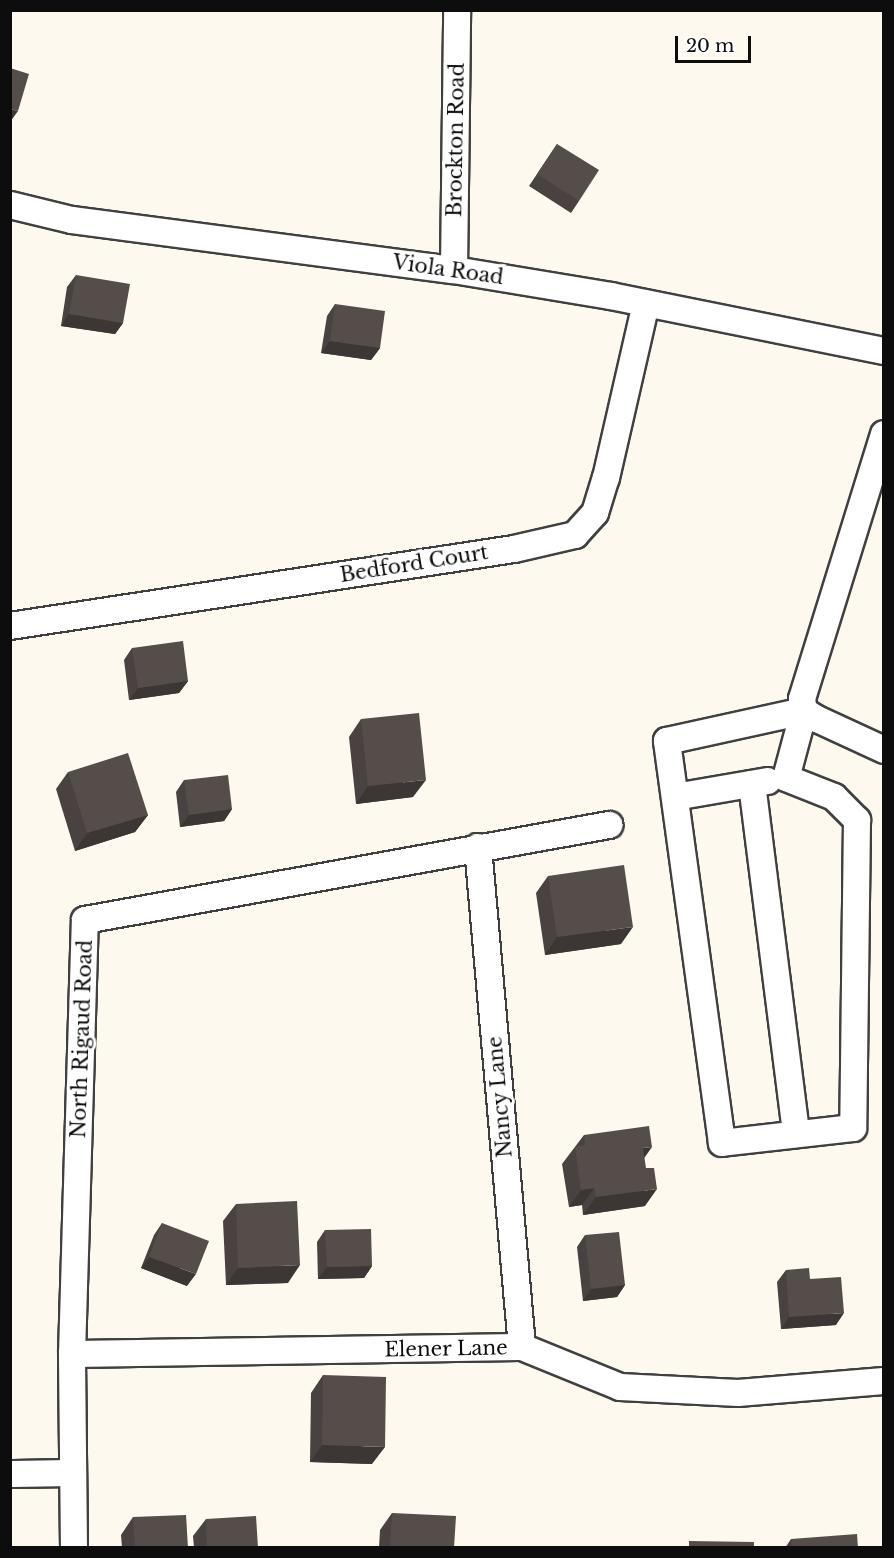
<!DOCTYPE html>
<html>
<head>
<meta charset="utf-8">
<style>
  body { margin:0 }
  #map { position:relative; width:894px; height:1558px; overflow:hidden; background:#fef9ee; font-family:"Libre Baskerville",serif }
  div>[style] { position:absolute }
  .roads { filter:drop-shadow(2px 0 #404040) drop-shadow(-2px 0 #404040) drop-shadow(0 2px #404040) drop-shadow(0 -2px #404040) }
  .minor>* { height:26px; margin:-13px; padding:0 13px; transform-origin:13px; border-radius:13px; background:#fff }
  .wall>* { inset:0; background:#494240 }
  .shaded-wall>* { inset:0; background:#3c3634 }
  .building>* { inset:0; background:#554d4a }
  span { translate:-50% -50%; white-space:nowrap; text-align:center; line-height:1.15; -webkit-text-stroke:6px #fff; paint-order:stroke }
  .street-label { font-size:20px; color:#0d0d0d }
  .frame { position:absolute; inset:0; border:12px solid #0d0d0d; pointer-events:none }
  .scale { position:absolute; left:675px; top:36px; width:76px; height:27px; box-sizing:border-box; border:3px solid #0d0d0d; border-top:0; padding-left:8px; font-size:18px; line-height:21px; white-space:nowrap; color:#0d0d0d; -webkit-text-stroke:4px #fff; paint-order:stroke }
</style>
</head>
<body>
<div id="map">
  <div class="roads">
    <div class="minor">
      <i style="left:10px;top:205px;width:64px;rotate:13.6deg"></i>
      <i style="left:72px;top:220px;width:385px;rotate:7.5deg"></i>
      <i style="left:454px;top:270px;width:159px;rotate:9.4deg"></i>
      <i style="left:611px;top:296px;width:278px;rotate:11.4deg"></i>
      <i style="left:454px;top:270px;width:260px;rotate:-89.3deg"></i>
      <i style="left:884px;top:434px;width:277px;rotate:107.2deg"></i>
      <i style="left:802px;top:699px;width:12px;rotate:81deg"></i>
      <i style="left:804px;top:711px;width:15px;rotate:32deg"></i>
      <i style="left:817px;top:719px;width:74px;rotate:24.8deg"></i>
      <i style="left:10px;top:626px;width:510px;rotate:-8.69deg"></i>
      <i style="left:514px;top:549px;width:63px;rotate:-12.9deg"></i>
      <i style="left:575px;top:535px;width:30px;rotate:-48deg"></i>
      <i style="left:595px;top:513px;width:37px;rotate:-73deg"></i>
      <i style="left:606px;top:478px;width:179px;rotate:-77.1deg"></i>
      <i style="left:804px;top:711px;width:69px;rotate:105deg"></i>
      <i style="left:786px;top:778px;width:52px;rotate:21.6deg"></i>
      <i style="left:834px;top:797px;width:33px;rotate:45deg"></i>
      <i style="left:857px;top:820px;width:308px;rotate:90.7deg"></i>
      <i style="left:853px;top:1128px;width:132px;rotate:173.5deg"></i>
      <i style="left:722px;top:1143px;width:406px;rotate:-97.8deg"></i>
      <i style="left:667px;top:741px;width:140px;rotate:-12.4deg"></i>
      <i style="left:752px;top:784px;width:353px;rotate:82.8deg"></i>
      <i style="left:675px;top:797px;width:94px;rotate:-9.8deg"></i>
      <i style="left:478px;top:847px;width:502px;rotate:84.97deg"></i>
      <i style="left:72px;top:1354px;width:450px;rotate:-0.9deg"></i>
      <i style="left:522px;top:1347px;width:106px;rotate:22.2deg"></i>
      <i style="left:620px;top:1387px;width:118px;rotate:2.9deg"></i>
      <i style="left:738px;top:1393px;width:146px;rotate:-4.7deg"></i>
      <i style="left:10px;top:1474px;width:63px;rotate:-0.9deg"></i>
      <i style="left:74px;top:1548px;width:194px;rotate:-90.6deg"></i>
      <i style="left:72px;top:1354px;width:434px;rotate:-88.3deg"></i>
      <i style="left:85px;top:920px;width:533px;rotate:-10.28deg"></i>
    </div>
  </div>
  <div class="wall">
    <i style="clip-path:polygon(557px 144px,579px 201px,571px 213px,529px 186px)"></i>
    <i style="clip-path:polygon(76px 275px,123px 323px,115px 334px,61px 326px,67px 287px)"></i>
    <i style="clip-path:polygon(335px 304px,380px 348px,371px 360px,321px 353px,327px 316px)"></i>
    <i style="clip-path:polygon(132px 648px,188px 681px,179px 693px,129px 700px,124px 660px)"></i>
    <i style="clip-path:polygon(361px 719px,413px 797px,356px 804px,349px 737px)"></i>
    <i style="clip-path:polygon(68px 772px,148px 815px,135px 832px,75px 851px,56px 789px)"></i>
    <i style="clip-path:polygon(184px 780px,232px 809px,224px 821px,180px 827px,176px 792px)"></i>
    <i style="clip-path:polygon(548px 876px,621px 944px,545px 955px,536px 893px)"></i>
    <i style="clip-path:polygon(584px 1135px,644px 1158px,645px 1206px,583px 1215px,582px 1205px,569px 1207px,562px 1164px)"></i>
    <i style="clip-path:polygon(236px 1204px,288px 1283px,226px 1285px,223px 1221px)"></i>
    <i style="clip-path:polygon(162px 1223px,187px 1286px,141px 1268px,154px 1235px)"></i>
    <i style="clip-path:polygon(325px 1230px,372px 1266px,364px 1278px,318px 1279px,317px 1242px)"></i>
    <i style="clip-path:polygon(585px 1235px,625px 1285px,617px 1297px,583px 1301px,577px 1247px)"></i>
    <i style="clip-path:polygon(786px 1270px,810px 1279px,836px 1325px,781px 1329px,777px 1282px)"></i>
    <i style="clip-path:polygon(323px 1375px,372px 1464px,310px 1462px,311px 1393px)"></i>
    <i style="clip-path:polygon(392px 1513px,454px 1548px,379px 1548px,380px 1530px)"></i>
    <i style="clip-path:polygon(133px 1517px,188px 1548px,122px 1548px,121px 1535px)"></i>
    <i style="clip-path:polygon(206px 1519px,258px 1548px,194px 1548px,193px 1536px)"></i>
    <i style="clip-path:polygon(791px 1539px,858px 1548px,785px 1548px)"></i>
  </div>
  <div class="shaded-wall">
    <i style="clip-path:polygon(10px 109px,18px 111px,10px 122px)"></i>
    <i style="clip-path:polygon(69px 314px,123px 323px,115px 334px,61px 326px)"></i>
    <i style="clip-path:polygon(330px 341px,380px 348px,371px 360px,321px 353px)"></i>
    <i style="clip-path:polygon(188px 681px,179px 693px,129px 700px,138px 688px)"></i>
    <i style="clip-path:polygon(426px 780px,413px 797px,356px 804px,368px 786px)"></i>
    <i style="clip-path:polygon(232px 809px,224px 821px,180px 827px,189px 815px)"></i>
    <i style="clip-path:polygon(148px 815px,135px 832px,75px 851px,87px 833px)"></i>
    <i style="clip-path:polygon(633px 927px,621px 944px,545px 955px,557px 937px)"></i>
    <i style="clip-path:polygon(652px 1147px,640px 1164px,643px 1148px)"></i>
    <i style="clip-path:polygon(594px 1188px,582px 1205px,569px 1207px,581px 1190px)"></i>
    <i style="clip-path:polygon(657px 1189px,645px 1206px,583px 1215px,596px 1197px)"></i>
    <i style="clip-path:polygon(149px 1257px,196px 1274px,187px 1286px,141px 1268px)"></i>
    <i style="clip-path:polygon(300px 1265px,288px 1283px,226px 1285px,238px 1268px)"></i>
    <i style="clip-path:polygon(372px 1266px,364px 1278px,318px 1279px,327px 1267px)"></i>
    <i style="clip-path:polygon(625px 1285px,617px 1297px,583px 1301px,591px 1289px)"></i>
    <i style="clip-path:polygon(844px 1313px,836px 1325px,781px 1329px,789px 1317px)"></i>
    <i style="clip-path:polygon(322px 1445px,385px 1447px,372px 1464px,310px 1462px)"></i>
  </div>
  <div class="building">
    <i style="clip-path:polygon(10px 68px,29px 74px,18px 111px,10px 109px)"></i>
    <i style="clip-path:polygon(557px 144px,599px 170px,579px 201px,537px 174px)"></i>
    <i style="clip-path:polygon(76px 275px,130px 284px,123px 323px,69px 314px)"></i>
    <i style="clip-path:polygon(335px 304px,385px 311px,380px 348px,330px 341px)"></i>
    <i style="clip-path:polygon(183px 641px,188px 681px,138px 688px,132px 648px)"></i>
    <i style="clip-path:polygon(419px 713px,426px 780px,368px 786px,361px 719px)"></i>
    <i style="clip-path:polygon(128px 753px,148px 815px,87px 833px,68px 772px)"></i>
    <i style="clip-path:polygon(228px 775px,232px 809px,189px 815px,184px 780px)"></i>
    <i style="clip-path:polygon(624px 865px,633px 927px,557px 937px,548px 876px)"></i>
    <i style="clip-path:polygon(649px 1126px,652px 1147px,643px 1148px,646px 1168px,654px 1168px,657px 1189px,596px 1197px,594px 1188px,581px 1190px,575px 1147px,585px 1145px,584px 1135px)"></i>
    <i style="clip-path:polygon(297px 1201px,300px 1265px,238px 1268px,236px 1204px)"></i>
    <i style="clip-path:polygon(162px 1223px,209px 1241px,196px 1274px,149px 1257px)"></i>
    <i style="clip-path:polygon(371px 1229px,372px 1266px,327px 1267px,325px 1230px)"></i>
    <i style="clip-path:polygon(619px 1232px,625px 1285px,591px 1289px,585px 1235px)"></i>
    <i style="clip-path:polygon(809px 1268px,810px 1279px,841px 1277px,844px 1313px,789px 1317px,786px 1270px)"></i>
    <i style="clip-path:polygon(323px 1375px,386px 1377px,385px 1447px,322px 1445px)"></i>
    <i style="clip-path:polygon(392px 1513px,456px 1516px,454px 1548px,390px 1548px)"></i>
    <i style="clip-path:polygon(186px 1515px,188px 1548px,135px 1548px,133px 1517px)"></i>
    <i style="clip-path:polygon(256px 1516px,258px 1548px,207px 1548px,206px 1519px)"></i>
    <i style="clip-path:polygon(857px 1534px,858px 1548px,792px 1548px,791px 1539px)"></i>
    <i style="clip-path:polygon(689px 1541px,754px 1542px,754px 1548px,689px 1548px)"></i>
  </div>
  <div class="street-label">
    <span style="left:456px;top:140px;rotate:-89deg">Brockton Road</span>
    <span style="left:448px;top:270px;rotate:8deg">Viola Road</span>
    <span style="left:414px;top:564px;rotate:-9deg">Bedford Court</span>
    <span style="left:82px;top:1039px;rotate:-88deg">North Rigaud Road</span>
    <span style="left:500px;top:1097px;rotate:-95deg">Nancy Lane</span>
    <span style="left:446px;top:1349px;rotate:-1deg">Elener Lane</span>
  </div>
  <div class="frame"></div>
  <div class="scale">20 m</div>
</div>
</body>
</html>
